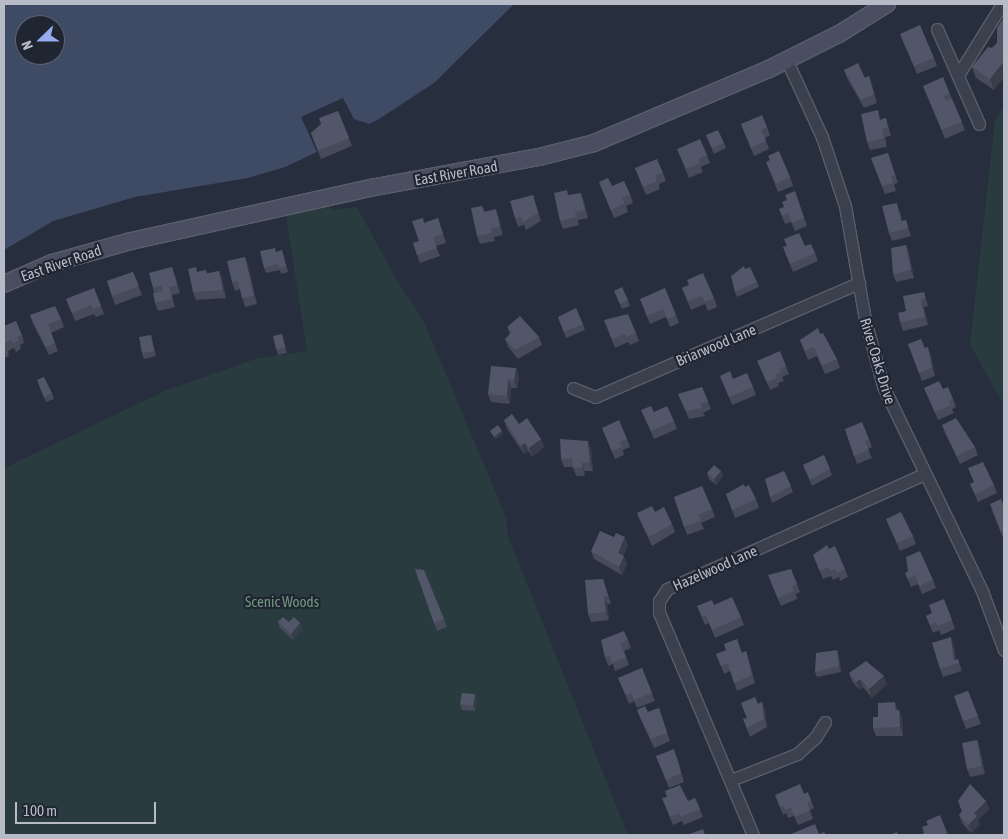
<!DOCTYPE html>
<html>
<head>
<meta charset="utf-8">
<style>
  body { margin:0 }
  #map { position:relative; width:1008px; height:839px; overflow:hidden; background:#272e3d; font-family:"Asap Condensed",sans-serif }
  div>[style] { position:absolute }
  .green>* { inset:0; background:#2a3b3f }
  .water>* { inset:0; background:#3f4a64 }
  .roads { filter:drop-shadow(1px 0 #595e6b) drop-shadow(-1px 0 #595e6b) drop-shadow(0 1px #595e6b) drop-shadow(0 -1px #595e6b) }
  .street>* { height:11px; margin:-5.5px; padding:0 5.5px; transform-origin:5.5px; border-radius:5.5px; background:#3b404d }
  .secondary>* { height:16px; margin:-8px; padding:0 8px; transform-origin:8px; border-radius:8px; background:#494f60 }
  .wall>* { inset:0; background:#464a59 }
  .shaded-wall>* { inset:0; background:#393c49 }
  .building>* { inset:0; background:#515668 }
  span { translate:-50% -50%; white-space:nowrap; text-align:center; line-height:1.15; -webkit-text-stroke:4.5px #202532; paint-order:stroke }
  .street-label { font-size:15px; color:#b7bbc8 }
  .park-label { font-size:15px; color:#71977e }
  .frame { position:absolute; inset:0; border:5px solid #b7bbc8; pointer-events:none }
  .north { position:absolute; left:15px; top:15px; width:50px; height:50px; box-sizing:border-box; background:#202532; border:1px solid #5c616e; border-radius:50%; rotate:248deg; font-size:14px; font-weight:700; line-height:20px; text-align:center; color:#b7bbc8 }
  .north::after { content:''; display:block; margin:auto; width:18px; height:22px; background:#96acee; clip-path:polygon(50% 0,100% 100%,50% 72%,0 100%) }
  .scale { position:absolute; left:15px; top:802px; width:141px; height:22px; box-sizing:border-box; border:2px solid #b7bbc8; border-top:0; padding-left:6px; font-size:15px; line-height:18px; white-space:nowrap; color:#b7bbc8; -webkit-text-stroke:4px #202532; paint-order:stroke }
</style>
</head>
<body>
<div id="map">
  <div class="green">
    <i style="clip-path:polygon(1004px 105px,1004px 405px,970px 345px,995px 120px)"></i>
    <i style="clip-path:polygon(330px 205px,331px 210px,357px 207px,396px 279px,424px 322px,506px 517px,508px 537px,628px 835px,4px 835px,4px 468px,165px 391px,255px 359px,307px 351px,286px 216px)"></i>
  </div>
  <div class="water">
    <i style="clip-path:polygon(evenodd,4px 4px,514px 4px,434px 83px,379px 119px,369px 124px,354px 119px,343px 98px,301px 117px,317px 152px,285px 167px,248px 178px,135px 197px,53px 221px,4px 250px,4px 4px,25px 25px,55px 25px,55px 55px,25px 55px,25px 25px)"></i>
  </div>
  <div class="roads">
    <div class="street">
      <i style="left:937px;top:29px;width:104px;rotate:66.1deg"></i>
      <i style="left:787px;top:61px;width:84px;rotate:65.3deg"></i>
      <i style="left:822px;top:137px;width:73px;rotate:71.6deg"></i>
      <i style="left:845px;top:206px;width:116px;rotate:80deg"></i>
      <i style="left:865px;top:320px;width:68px;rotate:74.7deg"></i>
      <i style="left:883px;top:386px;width:228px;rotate:64.2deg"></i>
      <i style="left:982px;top:591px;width:63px;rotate:69.6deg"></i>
      <i style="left:958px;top:75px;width:84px;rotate:-58.2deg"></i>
      <i style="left:573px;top:388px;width:24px;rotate:22deg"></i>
      <i style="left:595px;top:397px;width:288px;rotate:-23.4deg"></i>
      <i style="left:731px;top:780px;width:71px;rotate:-21.5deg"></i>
      <i style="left:797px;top:754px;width:24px;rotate:-42deg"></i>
      <i style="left:815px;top:738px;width:19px;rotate:-58deg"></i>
      <i style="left:753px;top:835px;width:241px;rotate:-112.9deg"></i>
      <i style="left:659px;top:613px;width:12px;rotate:-90deg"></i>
      <i style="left:659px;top:601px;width:14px;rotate:-56deg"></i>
      <i style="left:667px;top:589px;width:282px;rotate:-24.1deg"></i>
    </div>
    <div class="secondary">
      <i style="left:4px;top:284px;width:52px;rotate:-23.6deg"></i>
      <i style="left:52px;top:263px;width:82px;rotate:-15.6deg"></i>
      <i style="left:131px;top:241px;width:245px;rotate:-12.5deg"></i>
      <i style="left:370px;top:188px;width:172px;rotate:-10.4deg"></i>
      <i style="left:539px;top:157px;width:57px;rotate:-14.3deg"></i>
      <i style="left:594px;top:143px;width:188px;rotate:-22.9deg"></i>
      <i style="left:767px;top:70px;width:80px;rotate:-26.6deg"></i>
      <i style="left:839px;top:34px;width:57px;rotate:-32deg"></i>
    </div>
  </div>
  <div class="wall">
    <i style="clip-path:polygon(1004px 17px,1004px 77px,994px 90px,976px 78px,972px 67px,992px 48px,997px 43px)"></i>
    <i style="clip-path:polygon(900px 34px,934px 58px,937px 66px,917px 74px)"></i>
    <i style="clip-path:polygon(844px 70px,865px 78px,869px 76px,877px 103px,864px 108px,847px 78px)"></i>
    <i style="clip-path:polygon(923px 86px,950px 94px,965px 130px,945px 139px)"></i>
    <i style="clip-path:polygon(338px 111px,352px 146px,321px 159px,311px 133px)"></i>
    <i style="clip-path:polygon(886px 118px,891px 136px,885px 137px,887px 147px,870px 150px,867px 142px,881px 119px)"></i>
    <i style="clip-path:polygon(741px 124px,767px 127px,770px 135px,765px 138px,769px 149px,754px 156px)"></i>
    <i style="clip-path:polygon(706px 135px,724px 143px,726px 148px,714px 154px)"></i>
    <i style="clip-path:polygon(677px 149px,707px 155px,710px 163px,701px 167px,703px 172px,689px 178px)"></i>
    <i style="clip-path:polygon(888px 153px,898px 183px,894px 184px,896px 191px,885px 194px,871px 158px)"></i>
    <i style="clip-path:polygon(766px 162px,790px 177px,793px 186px,778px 192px)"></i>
    <i style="clip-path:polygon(635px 168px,663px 173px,666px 181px,659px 184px,660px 189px,646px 195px)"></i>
    <i style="clip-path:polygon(599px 182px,612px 186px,630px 194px,633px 203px,626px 206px,628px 212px,614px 218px)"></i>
    <i style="clip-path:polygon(795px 191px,807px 226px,795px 231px,791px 222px,785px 224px,779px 209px,784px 207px,787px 200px)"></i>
    <i style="clip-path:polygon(533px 195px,541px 221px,526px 230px,524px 225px,518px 227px,515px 218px)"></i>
    <i style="clip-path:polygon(569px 195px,584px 201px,588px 218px,578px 220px,579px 225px,563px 229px,560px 221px)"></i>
    <i style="clip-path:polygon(482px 206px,485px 212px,499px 218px,503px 235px,494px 237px,495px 241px,480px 244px,477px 236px)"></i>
    <i style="clip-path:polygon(900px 211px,902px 221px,906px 220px,911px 236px,892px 241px,889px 233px)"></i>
    <i style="clip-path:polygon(438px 218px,446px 243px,436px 246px,440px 256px,420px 263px,413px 243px,419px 241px,424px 223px)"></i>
    <i style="clip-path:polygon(784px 239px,805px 246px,815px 253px,818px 261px,793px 272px,783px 247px,787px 246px)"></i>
    <i style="clip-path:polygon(906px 245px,909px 253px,914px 278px,896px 282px,893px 274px)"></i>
    <i style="clip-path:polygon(282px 250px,288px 272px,281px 274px,280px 270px,266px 273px,264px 268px,277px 252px)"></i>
    <i style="clip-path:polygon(245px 257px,248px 265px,257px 304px,245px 307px,240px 289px,235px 291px,232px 282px)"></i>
    <i style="clip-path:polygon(745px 269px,757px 282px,759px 287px,737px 297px,735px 292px)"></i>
    <i style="clip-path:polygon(206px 270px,207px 273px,219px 271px,222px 279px,226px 298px,196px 300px,193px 292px,198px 272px)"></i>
    <i style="clip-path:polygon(133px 272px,142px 295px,115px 305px,107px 281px)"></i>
    <i style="clip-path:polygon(175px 275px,180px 293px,172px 295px,175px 307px,158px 311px,155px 303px,154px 293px,153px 288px)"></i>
    <i style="clip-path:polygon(689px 285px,714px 298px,717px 307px,708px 311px,705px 304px,691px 310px,682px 288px)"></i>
    <i style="clip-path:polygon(94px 288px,104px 314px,96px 317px,94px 314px,75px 321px,66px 299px)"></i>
    <i style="clip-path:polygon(614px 291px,628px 300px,630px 306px,622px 309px)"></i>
    <i style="clip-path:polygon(924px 292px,928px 306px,924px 307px,928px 325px,903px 331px,900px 322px,906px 311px)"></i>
    <i style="clip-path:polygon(640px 299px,676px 315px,679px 323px,670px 327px,666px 317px,650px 324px)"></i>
    <i style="clip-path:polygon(30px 315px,61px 319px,64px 327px,51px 333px,58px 351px,49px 355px,33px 324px)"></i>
    <i style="clip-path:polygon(558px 317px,583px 324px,585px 330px,566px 338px)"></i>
    <i style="clip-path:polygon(604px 320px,636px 333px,639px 341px,630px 345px,628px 342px,615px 348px)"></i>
    <i style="clip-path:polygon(4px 326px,22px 335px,24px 343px,20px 345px,21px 349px,16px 352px,14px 348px,8px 351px,9px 356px,4px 358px)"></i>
    <i style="clip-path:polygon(507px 327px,539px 337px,542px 345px,518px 359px,508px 347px,505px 339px,510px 334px)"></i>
    <i style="clip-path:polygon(282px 334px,287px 353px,278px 355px,276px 349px)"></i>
    <i style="clip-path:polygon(820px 334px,837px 359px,840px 368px,825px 374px,817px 356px,808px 360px,800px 340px)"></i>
    <i style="clip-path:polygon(151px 335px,156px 356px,144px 359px,142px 353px)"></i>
    <i style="clip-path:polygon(908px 344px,925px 348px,931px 355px,935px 376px,922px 381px)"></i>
    <i style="clip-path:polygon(757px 361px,786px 366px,789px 374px,782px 377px,784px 381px,778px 383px,779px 386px,770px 390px)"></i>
    <i style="clip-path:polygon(516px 368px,519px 377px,517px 388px,511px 388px,510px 404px,491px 402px,488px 394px)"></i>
    <i style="clip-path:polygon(720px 376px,733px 379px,753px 387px,756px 395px,732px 405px)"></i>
    <i style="clip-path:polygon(39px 386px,52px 393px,54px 399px,46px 402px)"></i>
    <i style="clip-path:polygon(702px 387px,711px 409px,703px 413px,705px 416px,689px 419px,678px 394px)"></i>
    <i style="clip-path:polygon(924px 388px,953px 399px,956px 407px,952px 409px,954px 413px,938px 420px)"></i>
    <i style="clip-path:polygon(641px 410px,654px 412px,674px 421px,677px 429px,654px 439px)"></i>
    <i style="clip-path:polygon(504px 420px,519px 424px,541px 439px,544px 447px,532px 457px,528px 451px,524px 454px,507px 429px)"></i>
    <i style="clip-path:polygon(942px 425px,975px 447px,978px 455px,960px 464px,945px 433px)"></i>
    <i style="clip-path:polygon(602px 428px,627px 439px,630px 447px,623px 450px,624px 455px,615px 459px)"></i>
    <i style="clip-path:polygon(845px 429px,869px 439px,872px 447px,868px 449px,872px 458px,857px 464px)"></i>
    <i style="clip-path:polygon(591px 449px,593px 471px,584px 471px,585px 476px,576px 476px,573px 467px,564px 467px,561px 459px)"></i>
    <i style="clip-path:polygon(824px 455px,832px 475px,812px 486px,803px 465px)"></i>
    <i style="clip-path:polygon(968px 468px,994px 485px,997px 493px,978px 502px,970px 484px,974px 482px)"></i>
    <i style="clip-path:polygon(721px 471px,723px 476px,716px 485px,709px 479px,707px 473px)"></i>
    <i style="clip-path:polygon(784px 471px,793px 492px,772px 503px,770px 497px)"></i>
    <i style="clip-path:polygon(745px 487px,756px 499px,759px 508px,735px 518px,726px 494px)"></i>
    <i style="clip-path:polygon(674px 497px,712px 509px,715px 517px,701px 523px,704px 529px,687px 535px)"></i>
    <i style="clip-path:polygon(1004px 506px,1004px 537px,1003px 538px,992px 510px)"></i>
    <i style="clip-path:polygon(655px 512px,672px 524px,675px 532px,652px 546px,640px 521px,637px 513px)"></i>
    <i style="clip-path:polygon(886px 519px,913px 536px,916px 544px,900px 551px)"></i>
    <i style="clip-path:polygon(628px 545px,623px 556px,624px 556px,627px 564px,622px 575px,594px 559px,591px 551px)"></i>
    <i style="clip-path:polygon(829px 549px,845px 569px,848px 577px,840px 581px,839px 577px,833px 580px,831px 576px,823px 579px,813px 555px)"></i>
    <i style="clip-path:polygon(415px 569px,444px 619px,447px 627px,437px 631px)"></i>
    <i style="clip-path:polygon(791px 569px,800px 592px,796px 594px,797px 599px,781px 606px,771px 583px)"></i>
    <i style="clip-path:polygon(905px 573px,933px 580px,936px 588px,922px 594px,918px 584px,911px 587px)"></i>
    <i style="clip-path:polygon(603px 579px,611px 604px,607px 604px,609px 620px,591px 622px,588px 614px)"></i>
    <i style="clip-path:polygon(714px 605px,741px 617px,744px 625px,715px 638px,709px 623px,705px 625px,697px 606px)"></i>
    <i style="clip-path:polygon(929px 605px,952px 620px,955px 629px,941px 635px,939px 630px,933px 633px,926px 616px,932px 613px)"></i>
    <i style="clip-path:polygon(278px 622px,300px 623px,302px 629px,293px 640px,280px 628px)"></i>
    <i style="clip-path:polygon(601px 640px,628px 640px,631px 648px,624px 651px,629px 665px,615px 671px,613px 664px,608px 666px,605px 657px)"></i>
    <i style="clip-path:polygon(954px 646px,956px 660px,958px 659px,962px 671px,943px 677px,940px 669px)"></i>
    <i style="clip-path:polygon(837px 650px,839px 656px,841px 672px,817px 677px,815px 672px)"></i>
    <i style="clip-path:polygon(746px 651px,749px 660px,755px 683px,737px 691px,730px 671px,724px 674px,716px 654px,742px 653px)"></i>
    <i style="clip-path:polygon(642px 668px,655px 701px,637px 708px,634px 701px,629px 704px,618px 678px)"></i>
    <i style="clip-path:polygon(849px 673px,887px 684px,872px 698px,863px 687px,859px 690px,852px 681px)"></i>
    <i style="clip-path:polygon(968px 691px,981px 724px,966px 729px,954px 696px)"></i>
    <i style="clip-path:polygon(475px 694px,477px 700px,475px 711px,462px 710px,460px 704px)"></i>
    <i style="clip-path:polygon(762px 702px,765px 710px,767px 727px,750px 737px,743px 719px,747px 718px,741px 703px,758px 704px)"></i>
    <i style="clip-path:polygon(895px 702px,897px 710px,899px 710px,902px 718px,903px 736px,876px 736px,873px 728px,878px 717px)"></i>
    <i style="clip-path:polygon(659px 708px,670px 741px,654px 748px,640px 718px,637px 710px,648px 712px)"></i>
    <i style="clip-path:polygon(977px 740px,980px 748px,985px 774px,970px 777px,967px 769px)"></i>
    <i style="clip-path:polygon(656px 756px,677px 757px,684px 782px,669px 788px)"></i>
    <i style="clip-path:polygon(804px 794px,811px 800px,814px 808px,810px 810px,813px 819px,798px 825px,794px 816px,788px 818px,786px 813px,783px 815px,775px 795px)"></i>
    <i style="clip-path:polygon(662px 798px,688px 801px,695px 798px,703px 817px,684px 825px,682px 821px,673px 825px)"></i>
    <i style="clip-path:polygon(958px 801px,986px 801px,989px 809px,978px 820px,980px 825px,971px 833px,962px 823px,959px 815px,962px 812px)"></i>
  </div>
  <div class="shaded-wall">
    <i style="clip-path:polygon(1004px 61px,1004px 77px,994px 90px,990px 79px)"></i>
    <i style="clip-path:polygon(869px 76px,872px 84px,877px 103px,874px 94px)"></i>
    <i style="clip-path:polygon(581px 193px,584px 201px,588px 218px,585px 210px)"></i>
    <i style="clip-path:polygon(496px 209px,499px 218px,503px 235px,500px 227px)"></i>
    <i style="clip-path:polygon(906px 245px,909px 253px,914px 278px,911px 270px)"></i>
    <i style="clip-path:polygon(245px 257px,248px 265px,257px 304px,254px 296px)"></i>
    <i style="clip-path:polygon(172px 267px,175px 275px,180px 293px,177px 285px)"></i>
    <i style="clip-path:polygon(219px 271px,222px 279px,226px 298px,223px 290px)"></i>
    <i style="clip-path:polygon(921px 299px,924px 307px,928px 325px,925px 317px)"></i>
    <i style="clip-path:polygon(928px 347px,931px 355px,935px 376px,932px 368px)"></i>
    <i style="clip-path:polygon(516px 368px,519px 377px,517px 388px,514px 380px)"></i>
    <i style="clip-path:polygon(508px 379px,511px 388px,510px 404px,507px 396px)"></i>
    <i style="clip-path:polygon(502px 431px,503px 434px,495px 440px,494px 437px)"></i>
    <i style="clip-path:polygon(541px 439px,544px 447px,532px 457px,529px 448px)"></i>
    <i style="clip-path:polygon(588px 441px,591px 449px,593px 471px,590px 462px)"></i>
    <i style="clip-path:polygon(525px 443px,528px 451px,524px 454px,521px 446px)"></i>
    <i style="clip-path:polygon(582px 463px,584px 471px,585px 476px,582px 467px)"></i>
    <i style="clip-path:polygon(721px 471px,723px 476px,716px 485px,714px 479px)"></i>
    <i style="clip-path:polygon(625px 537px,628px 545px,621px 561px,618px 553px)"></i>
    <i style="clip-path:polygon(624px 556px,627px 564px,622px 575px,619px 567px)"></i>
    <i style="clip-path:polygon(604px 596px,607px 604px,609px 620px,606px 612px)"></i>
    <i style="clip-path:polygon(300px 623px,302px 629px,293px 640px,291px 634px)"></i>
    <i style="clip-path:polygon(951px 637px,954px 646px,957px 664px,954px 660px)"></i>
    <i style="clip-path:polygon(837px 650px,839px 656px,841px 672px,839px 666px)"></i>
    <i style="clip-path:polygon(746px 651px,749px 660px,755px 683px,752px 675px)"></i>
    <i style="clip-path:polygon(884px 676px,887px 684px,872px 698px,869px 689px)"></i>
    <i style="clip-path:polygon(860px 679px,863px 687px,859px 690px,856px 682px)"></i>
    <i style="clip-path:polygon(475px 694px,477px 700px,475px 711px,473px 706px)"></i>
    <i style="clip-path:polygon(762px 702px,765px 710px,767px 727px,764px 719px)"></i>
    <i style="clip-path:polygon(899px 710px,902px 718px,903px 736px,900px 727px)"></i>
    <i style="clip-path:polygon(977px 740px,980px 748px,985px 774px,982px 766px)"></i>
    <i style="clip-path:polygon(986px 801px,989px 809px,978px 820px,980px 825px,971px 833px,968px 825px,974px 813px)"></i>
  </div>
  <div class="building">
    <i style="clip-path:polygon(1004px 17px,1004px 61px,990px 79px,972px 67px,988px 47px,992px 48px,997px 43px,997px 28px)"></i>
    <i style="clip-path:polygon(920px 25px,934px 58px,914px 66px,900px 34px)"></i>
    <i style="clip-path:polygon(858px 63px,865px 78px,869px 76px,874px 94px,861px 100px,844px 70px)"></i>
    <i style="clip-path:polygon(943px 77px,950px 94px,944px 96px,946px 101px,952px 99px,962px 122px,942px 130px,923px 86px)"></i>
    <i style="clip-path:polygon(878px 110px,880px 120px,886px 118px,888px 128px,882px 129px,884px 138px,867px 142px,861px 114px)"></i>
    <i style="clip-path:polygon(338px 111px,349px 138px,318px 151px,311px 133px,321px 124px,319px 118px)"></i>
    <i style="clip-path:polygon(762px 115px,767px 127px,761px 130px,766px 141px,751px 148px,741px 124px)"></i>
    <i style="clip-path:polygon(718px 130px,724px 143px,712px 148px,706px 135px)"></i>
    <i style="clip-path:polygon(700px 139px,707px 155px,698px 159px,700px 163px,686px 169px,677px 149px)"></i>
    <i style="clip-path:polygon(779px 151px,790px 177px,776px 184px,766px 162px,770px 160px,768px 156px)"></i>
    <i style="clip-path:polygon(888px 153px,895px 175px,891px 176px,893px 183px,882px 186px,871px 158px)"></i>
    <i style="clip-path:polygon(657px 159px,663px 173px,655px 176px,657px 181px,643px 187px,635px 168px)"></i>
    <i style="clip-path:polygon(608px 178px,612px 186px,624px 181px,630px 194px,622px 198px,625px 203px,611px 210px,599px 182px)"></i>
    <i style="clip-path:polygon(567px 190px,568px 195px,581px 193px,585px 210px,575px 212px,576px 217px,560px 221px,554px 193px)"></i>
    <i style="clip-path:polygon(795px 191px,804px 218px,792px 223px,788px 213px,782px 216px,779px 209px,784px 207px,782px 202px,787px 200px,785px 195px)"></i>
    <i style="clip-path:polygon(533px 195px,538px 213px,523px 222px,521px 217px,515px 218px,510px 201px)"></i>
    <i style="clip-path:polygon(897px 203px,901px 221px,906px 220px,908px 228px,889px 233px,882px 206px)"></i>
    <i style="clip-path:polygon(482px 206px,484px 212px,496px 209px,500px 227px,491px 228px,492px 233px,477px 236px,471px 208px)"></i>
    <i style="clip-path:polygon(423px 218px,424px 223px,438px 218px,443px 234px,433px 238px,437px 248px,417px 255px,413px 243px,419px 241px,412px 221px)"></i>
    <i style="clip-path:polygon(799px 233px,805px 246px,811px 244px,815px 253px,790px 264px,783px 247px,787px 246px,784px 239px)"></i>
    <i style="clip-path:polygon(906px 245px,911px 270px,893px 274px,891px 248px)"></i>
    <i style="clip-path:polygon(275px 248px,276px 252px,282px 250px,286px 266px,279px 268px,278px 264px,264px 268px,260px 251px)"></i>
    <i style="clip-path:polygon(245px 257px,254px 296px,242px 298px,238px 281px,232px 282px,227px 261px)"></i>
    <i style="clip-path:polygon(744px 266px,745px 269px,750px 267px,757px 282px,735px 292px,731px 276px)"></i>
    <i style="clip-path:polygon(172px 267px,177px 285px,169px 287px,172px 299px,155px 303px,153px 293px,163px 291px,161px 286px,153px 288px,149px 273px)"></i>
    <i style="clip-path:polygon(196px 267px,197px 272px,206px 270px,206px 274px,219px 271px,223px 290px,193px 292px,188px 269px)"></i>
    <i style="clip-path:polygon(133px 272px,139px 286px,112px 296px,107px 281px)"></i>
    <i style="clip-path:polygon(703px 273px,714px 298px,705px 302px,702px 296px,688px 301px,682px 288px,689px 285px,687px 280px)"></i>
    <i style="clip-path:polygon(622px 287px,628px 300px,620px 304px,614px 291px)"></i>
    <i style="clip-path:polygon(94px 288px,101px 306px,93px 309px,91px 305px,72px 313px,66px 299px)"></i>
    <i style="clip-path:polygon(665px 288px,676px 315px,667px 319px,663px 309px,647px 316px,640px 299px)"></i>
    <i style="clip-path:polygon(924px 292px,925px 298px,921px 299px,925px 317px,900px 322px,898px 313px,906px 311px,903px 296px)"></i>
    <i style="clip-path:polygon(55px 306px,61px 319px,48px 324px,55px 343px,46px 347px,30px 315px)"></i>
    <i style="clip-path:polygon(576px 308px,583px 324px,564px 332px,558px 317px)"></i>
    <i style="clip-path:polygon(628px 314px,636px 333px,627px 337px,625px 334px,612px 339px,604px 320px)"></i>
    <i style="clip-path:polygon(520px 316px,539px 337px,515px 350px,505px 339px,512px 332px,507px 327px)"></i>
    <i style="clip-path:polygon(16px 321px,22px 335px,17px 337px,18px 341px,13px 343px,11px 340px,4px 343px,6px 348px,4px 349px,4px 326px)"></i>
    <i style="clip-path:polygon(818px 328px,820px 334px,823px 333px,837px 359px,822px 366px,814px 347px,805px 351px,800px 340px)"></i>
    <i style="clip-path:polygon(282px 334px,285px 348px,276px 349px,273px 336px)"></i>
    <i style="clip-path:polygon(151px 335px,154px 351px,142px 353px,139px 337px)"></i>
    <i style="clip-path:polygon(921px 339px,925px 348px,928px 347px,932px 368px,919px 373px,908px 344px)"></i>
    <i style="clip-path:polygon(780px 351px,786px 366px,779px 369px,781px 372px,775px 375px,776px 378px,767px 382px,757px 361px)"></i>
    <i style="clip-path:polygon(491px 366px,516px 368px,514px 380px,508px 379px,507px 396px,488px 394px)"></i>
    <i style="clip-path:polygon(730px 371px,733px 379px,747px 373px,753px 387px,729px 397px,720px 376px)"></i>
    <i style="clip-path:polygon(44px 377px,52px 393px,44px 397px,37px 380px)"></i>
    <i style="clip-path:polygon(939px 381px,943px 389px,948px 387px,953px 399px,949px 401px,951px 405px,935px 412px,924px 388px)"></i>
    <i style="clip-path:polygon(702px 387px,708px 401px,700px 404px,702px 408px,686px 411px,678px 394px)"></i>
    <i style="clip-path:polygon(651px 406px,654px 412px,667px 406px,674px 421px,651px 431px,641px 410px)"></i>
    <i style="clip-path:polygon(512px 414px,519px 424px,527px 418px,541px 439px,529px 448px,525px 443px,521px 446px,504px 420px)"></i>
    <i style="clip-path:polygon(956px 418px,975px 447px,957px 456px,942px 425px)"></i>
    <i style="clip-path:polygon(619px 420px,627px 439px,619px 442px,622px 447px,612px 451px,602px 428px)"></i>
    <i style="clip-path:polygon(862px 422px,869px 439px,865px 441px,869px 450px,854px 456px,845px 429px)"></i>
    <i style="clip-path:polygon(498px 425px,502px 431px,494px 437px,490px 431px)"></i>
    <i style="clip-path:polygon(560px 439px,588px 441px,590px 462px,582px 463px,582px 467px,573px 468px,572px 458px,561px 459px)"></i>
    <i style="clip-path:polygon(824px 455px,830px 469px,810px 480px,803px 465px)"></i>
    <i style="clip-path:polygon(983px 462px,994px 485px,975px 494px,970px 484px,974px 482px,968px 468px)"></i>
    <i style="clip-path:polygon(714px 465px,721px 471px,714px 479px,707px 473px)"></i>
    <i style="clip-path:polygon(784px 471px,791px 486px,770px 497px,765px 479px)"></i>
    <i style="clip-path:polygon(744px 484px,745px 487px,749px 485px,756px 499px,732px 510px,726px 494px)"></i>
    <i style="clip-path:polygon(702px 486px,712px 509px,698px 515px,701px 520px,684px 527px,674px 497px)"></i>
    <i style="clip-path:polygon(1001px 499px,1004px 506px,1004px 531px,1001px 532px,990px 504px)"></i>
    <i style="clip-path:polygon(652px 506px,655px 512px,664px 507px,672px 524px,649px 537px,637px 513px)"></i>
    <i style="clip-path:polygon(901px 512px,913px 536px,897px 543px,886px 519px)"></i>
    <i style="clip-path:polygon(600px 531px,614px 537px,616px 533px,625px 537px,618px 553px,624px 556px,619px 567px,591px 551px)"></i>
    <i style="clip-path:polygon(827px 545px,829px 549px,835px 546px,845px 569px,837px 573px,836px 569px,830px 571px,828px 567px,820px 571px,813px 555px)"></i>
    <i style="clip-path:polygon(920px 551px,933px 580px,919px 586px,915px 575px,908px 579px,905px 573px,908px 571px,906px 557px)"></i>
    <i style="clip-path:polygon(415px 569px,424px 570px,444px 619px,434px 623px)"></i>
    <i style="clip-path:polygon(791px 569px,797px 584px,792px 586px,794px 591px,778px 598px,768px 575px)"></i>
    <i style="clip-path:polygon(603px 579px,608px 596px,604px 596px,606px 612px,588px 614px,585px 580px)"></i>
    <i style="clip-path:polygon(732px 597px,741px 617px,712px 630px,706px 615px,702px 617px,697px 606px,712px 600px,714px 605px)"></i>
    <i style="clip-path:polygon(944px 599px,952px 620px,938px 626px,936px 622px,930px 625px,926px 616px,932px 613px,929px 605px)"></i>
    <i style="clip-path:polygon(283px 617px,289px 622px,294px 617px,300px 623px,291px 634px,278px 622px)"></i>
    <i style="clip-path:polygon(624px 631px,628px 640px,620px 643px,626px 657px,612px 663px,610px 656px,605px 657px,601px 640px)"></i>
    <i style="clip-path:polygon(951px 637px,954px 660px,958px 659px,959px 663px,940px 669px,932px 643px)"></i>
    <i style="clip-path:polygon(737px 639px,742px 653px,746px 651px,752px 675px,734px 683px,728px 663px,721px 666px,716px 654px,726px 650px,724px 644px)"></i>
    <i style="clip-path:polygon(837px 650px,839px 666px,815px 672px,816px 653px)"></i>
    <i style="clip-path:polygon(866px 661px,884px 676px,869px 689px,860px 679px,856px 682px,849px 673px)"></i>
    <i style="clip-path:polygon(642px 668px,652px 693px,634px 700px,631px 693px,626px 695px,618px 678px)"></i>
    <i style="clip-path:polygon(968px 691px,978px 716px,963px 721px,954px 696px)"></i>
    <i style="clip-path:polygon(462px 693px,475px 694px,473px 706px,460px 704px)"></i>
    <i style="clip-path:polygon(755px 697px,758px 704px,762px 702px,764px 719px,747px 728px,743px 719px,747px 718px,741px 703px)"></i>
    <i style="clip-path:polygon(895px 702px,895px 710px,899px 710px,900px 727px,873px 728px,873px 717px,878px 717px,878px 703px)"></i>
    <i style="clip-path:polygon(645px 706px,648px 712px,659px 708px,667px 733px,651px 739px,637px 710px)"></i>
    <i style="clip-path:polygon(977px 740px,982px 766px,967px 769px,962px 743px)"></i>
    <i style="clip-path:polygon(674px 749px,681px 773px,666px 780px,656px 756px)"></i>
    <i style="clip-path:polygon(800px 784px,804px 794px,808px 792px,811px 800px,807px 802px,810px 810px,795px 817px,791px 808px,785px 810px,783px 805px,780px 807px,775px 795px)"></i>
    <i style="clip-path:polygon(970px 784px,986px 801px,974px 813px,977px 816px,968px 825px,959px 815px,962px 811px,958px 801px)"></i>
    <i style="clip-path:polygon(680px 785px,688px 801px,695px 798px,700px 809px,681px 817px,679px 813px,670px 817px,662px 798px,667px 797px,665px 791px)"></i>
    <i style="clip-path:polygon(940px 815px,948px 835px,920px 835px,924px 833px,922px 827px,928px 825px,926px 821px)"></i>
    <i style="clip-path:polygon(815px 824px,819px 834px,824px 832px,826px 835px,791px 835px,791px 834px)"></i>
    <i style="clip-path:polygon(703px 829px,705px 835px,687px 835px)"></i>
    <i style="clip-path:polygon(897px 832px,898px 835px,890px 835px)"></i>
  </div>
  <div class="street-label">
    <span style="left:456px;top:173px;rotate:-10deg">East River Road</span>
    <span style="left:61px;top:263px;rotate:-19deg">East River Road</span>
    <span style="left:716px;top:345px;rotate:-23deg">Briarwood Lane</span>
    <span style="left:878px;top:361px;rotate:73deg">River Oaks Drive</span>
    <span style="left:715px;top:568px;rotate:-24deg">Hazelwood Lane</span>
  </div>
  <div class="park-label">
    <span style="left:282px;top:602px">Scenic Woods</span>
  </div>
  <div class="frame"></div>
  <div class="north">N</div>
  <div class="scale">100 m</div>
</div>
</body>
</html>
